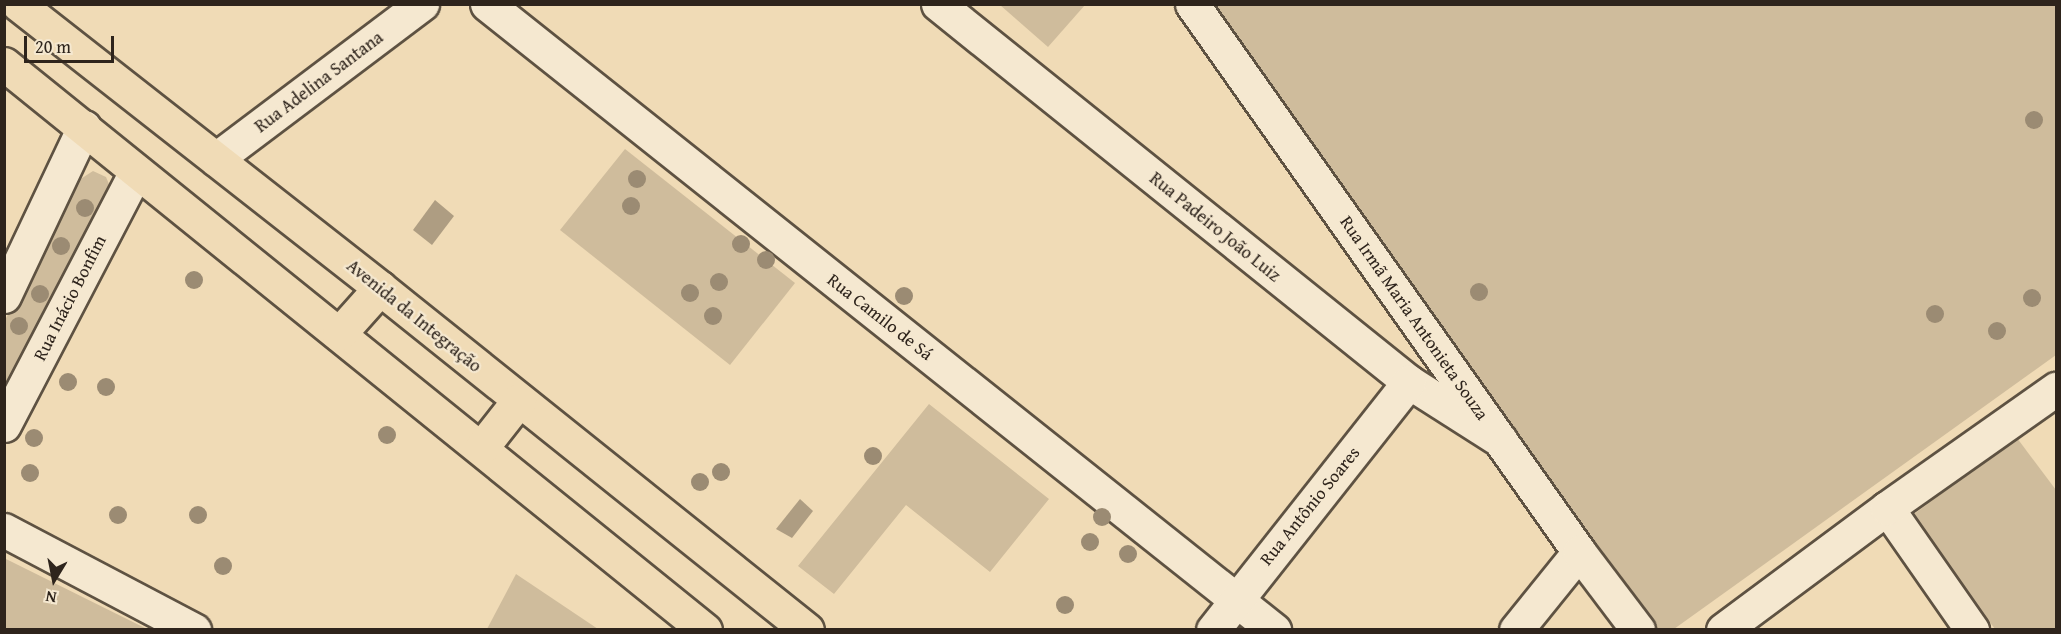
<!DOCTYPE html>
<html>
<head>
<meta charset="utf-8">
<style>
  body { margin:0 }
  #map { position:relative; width:2061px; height:634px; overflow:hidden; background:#f0dbb6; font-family:"Gentium Book Plus",serif }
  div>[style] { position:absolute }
  .green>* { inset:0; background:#cfbc9c }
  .water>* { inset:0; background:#ae9d82 }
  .roads { filter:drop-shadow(2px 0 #5e5242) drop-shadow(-2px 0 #5e5242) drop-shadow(0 2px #5e5242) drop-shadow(0 -2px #5e5242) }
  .street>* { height:33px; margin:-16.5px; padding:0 16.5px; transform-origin:16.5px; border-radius:16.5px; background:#f5e8d0 }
  .secondary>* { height:33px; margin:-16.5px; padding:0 16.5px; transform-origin:16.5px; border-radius:16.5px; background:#f5e8d0 }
  .primary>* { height:33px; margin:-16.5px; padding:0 16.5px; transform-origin:16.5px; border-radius:16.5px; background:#f0dbb6 }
  .trees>* { width:18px; height:18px; margin:-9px; border-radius:50%; background:#9b8b73 }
  span { translate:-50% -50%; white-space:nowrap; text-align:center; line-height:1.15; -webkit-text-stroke:4.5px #f5e8d0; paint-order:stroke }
  .street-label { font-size:18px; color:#2e241c }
  .frame { position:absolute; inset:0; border:6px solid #2e241c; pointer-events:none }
  .north { position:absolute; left:24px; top:550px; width:60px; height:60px; -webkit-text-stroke:4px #f5e8d0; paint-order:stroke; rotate:190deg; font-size:16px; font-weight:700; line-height:24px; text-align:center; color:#2e241c }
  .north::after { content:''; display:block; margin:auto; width:21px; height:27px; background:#2e241c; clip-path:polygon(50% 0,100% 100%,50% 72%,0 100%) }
  .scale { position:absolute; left:24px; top:36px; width:90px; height:27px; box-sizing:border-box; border:3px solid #2e241c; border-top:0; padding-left:8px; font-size:18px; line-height:21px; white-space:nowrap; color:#2e241c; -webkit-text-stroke:4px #f5e8d0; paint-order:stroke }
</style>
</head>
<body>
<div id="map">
  <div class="green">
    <i style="clip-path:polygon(1000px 5px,1085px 5px,1048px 47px)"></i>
    <i style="clip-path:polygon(1209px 5px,2056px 5px,2056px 355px,1674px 629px,1656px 629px)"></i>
    <i style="clip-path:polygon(625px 149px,795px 283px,730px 365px,560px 230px)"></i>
    <i style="clip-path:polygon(93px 171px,106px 177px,111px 189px,5px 396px,5px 320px,79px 180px)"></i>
    <i style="clip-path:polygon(929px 404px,1049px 499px,990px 572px,906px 505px,834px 594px,798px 566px)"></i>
    <i style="clip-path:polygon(2017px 438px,2056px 490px,2056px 629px,1995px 629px,1910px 517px)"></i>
    <i style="clip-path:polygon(4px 558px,147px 629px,5px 629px)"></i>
    <i style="clip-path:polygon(516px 574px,598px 629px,487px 629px)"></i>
  </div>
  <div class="water">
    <i style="clip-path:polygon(435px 200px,454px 216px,432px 245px,413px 230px)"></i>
    <i style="clip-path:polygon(800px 499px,813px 511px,792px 538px,776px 529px)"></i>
  </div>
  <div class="roads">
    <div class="street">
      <i style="left:487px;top:4px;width:1006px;rotate:38.5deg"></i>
      <i style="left:938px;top:4px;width:604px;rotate:38.75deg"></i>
      <i style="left:1409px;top:382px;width:108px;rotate:32.5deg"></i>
      <i style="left:1887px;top:508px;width:149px;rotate:55.1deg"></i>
      <i style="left:4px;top:530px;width:215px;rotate:27.8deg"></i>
      <i style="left:1213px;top:630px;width:316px;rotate:-51.7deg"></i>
      <i style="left:1516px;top:630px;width:100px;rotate:-51.1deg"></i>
    </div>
    <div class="secondary">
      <i style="left:1192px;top:4px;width:671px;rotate:54.77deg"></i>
      <i style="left:1579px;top:552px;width:98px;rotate:52.9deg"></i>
      <i style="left:216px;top:159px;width:258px;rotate:-37deg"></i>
      <i style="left:4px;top:296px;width:187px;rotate:-64.7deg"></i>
      <i style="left:4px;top:425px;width:286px;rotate:-62.5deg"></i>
      <i style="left:1723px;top:630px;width:204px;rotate:-36.6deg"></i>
      <i style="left:1887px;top:508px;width:207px;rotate:-35.2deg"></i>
    </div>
    <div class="primary">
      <i style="left:18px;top:4px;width:460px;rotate:38.1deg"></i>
      <i style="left:380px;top:288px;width:547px;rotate:38.69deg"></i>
      <i style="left:4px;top:64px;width:901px;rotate:38.92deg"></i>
      <i style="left:339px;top:334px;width:62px;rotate:-48.3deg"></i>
      <i style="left:482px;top:447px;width:60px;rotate:-51.8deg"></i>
    </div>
  </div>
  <div class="trees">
    <i style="left:2034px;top:120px"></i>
    <i style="left:637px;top:179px"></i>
    <i style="left:631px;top:206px"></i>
    <i style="left:85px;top:208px"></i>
    <i style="left:741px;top:244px"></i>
    <i style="left:61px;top:246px"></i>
    <i style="left:766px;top:260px"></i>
    <i style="left:194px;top:280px"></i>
    <i style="left:719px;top:282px"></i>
    <i style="left:1479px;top:292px"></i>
    <i style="left:690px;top:293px"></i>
    <i style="left:40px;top:294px"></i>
    <i style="left:904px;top:296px"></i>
    <i style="left:2032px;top:298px"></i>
    <i style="left:1935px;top:314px"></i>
    <i style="left:713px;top:316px"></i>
    <i style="left:19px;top:326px"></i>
    <i style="left:1997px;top:331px"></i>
    <i style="left:68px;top:382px"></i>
    <i style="left:106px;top:387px"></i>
    <i style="left:387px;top:435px"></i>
    <i style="left:34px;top:438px"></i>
    <i style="left:873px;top:456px"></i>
    <i style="left:721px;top:472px"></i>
    <i style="left:30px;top:473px"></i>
    <i style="left:700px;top:482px"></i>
    <i style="left:118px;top:515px"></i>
    <i style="left:198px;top:515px"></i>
    <i style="left:1102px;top:517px"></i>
    <i style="left:1090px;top:542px"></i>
    <i style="left:1128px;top:554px"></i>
    <i style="left:223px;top:566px"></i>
    <i style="left:1065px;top:605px"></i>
  </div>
  <div class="street-label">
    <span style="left:319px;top:82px;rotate:-37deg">Rua Adelina Santana</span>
    <span style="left:1215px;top:227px;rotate:39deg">Rua Padeiro João Luiz</span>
    <span style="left:70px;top:298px;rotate:-63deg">Rua Inácio Bonfim</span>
    <span style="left:414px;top:316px;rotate:39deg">Avenida da Integração</span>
    <span style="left:880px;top:317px;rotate:38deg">Rua Camilo de Sá</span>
    <span style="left:1414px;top:318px;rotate:55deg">Rua Irmã Maria Antonieta Souza</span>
    <span style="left:1310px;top:506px;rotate:-51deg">Rua Antônio Soares</span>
  </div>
  <div class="frame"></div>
  <div class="north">N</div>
  <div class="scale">20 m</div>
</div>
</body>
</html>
